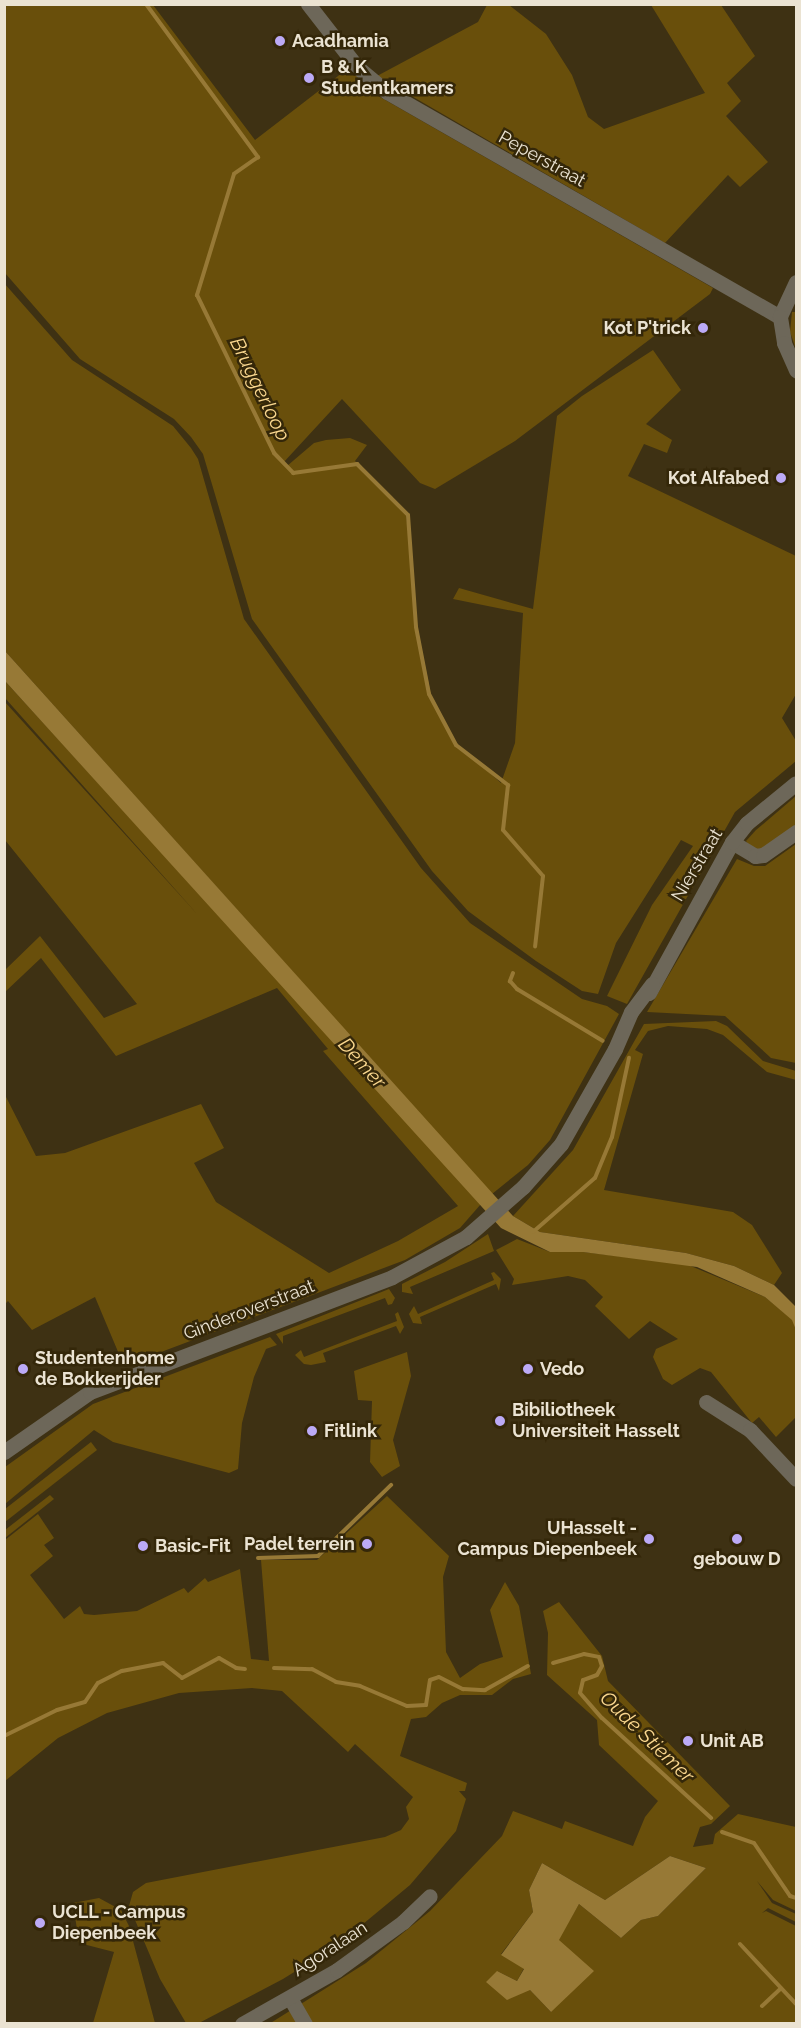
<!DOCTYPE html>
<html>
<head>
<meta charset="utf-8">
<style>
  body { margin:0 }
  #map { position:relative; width:801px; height:2028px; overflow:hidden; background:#3e3113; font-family:Raleway,sans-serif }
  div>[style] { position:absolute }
  .green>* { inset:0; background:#694f0b }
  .water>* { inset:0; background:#977936 }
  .stream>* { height:4px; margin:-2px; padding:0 2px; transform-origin:2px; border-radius:2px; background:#977936 }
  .minor>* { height:15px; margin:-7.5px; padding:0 7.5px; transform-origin:7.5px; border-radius:7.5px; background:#6d6759 }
  .dots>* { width:16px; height:16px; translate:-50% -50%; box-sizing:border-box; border:3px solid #342709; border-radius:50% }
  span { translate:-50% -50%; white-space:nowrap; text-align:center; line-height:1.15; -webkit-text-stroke:5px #342709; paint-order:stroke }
  .poi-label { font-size:18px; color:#ebe3d2; font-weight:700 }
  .left { translate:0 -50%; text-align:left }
  .right { translate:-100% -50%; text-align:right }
  .street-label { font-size:18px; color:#ebe3d2 }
  .water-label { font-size:20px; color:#fad78e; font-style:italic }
  .frame { position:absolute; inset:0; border:6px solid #ebe3d2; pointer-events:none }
</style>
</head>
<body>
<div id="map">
  <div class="green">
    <i style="clip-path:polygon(4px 5px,153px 5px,255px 140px,351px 66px,366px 89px,713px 288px,710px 294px,515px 441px,435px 489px,420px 483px,342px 399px,283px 463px,287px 466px,314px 443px,326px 440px,350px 438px,367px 445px,355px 461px,406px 513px,417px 625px,431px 695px,456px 743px,501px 783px,515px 743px,523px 613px,453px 599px,459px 588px,533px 609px,557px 416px,582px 396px,653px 350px,681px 390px,646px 424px,672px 440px,667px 453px,644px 444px,628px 476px,796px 556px,796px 694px,782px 718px,796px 741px,796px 761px,735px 812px,627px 1004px,607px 996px,652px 905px,693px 846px,681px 840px,616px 943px,598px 994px,582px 991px,536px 961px,468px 911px,432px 871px,252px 619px,203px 454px,191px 437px,174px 419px,80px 359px,5px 273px)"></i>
    <i style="clip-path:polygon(487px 5px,509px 5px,546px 34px,572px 75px,588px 117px,604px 129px,705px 93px,651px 5px,721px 5px,755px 56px,727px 83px,741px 101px,726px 116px,768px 162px,740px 187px,728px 175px,665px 243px,377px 76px,478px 22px)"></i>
    <i style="clip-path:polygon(4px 283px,72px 360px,173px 426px,191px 448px,198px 459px,244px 619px,421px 868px,470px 923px,582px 999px,607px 1006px,619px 1014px,550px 1140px,528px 1165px,492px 1194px,5px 651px)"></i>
    <i style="clip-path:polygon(792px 312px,796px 312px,796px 349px,790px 332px)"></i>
    <i style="clip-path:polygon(5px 681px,471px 1192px,481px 1204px,460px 1228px,405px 1260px,124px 1366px,95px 1297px,32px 1330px,8px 1301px,5px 1304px,4px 1093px,36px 1156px,65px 1153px,201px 1104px,224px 1148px,194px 1163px,216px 1202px,329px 1273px,398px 1241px,458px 1206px,323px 1051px,328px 1049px,277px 988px,116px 1056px,41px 958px,5px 992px,5px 970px,40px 936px,104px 1018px,137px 1004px,5px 840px,5px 702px,198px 915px,5px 698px)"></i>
    <i style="clip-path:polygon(796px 796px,796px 827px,760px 851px,749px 846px,746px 841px,756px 830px)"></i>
    <i style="clip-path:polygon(796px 844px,796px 1063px,771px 1058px,725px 1016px,647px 1012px,737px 859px,754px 866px,765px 866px)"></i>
    <i style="clip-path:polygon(716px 1021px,727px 1026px,763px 1061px,796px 1071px,796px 1080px,767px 1072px,723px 1035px,707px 1029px,668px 1026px,648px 1031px,635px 1050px,643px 1054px,604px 1190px,733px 1212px,752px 1225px,782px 1273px,774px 1285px,734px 1266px,686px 1253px,540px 1232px,513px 1216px,573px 1150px,644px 1024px)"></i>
    <i style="clip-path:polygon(488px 1234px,494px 1251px,410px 1287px,413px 1294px,402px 1292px,402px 1284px,445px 1262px)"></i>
    <i style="clip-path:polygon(517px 1239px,550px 1252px,583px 1252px,686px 1264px,765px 1297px,793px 1320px,796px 1330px,796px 1417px,776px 1437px,759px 1417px,752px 1423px,711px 1372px,700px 1368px,672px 1385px,663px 1379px,653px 1357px,656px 1349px,678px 1339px,650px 1321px,629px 1339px,595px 1306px,603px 1297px,585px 1280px,568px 1276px,512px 1285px,514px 1279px,496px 1250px)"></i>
    <i style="clip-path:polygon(494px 1272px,501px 1279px,499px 1291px,496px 1284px,420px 1317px,422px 1324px,413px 1323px,409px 1314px,414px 1306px,418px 1314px,494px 1280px,491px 1273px)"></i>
    <i style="clip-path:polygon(389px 1289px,395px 1298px,392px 1304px,388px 1305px,385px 1298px,283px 1336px,283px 1344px,276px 1334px)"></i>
    <i style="clip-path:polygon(398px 1312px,404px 1327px,400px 1334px,396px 1326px,323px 1353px,326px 1362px,311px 1365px,304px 1364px,295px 1355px,301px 1350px,304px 1357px,397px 1321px,395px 1314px)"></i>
    <i style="clip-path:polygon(270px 1337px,277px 1345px,266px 1349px,254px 1377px,242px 1423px,238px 1469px,229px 1473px,113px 1442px,94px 1430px,5px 1504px,5px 1467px,93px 1404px)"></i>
    <i style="clip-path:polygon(407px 1352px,411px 1376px,393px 1440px,400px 1466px,382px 1477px,370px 1462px,372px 1401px,358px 1400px,354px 1371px)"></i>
    <i style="clip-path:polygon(91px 1442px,97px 1450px,5px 1522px,5px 1509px)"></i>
    <i style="clip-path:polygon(50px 1495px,54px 1499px,5px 1538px,5px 1530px)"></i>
    <i style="clip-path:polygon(387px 1496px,449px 1556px,443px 1577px,446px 1652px,460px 1678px,480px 1664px,503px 1657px,490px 1610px,505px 1582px,519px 1606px,531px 1674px,513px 1679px,492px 1695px,460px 1695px,442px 1703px,426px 1717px,411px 1719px,400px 1756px,467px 1783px,465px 1791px,459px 1791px,466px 1799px,456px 1831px,410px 1885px,339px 1944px,283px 1979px,199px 2023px,186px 2023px,160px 1979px,135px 1920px,129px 1906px,133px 1892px,146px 1883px,385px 1837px,401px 1830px,409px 1819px,406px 1807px,413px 1797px,355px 1744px,348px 1752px,282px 1691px,252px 1688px,179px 1693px,107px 1713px,58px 1738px,5px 1781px,5px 1540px,38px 1514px,54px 1538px,44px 1545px,53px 1556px,30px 1575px,64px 1619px,80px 1606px,84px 1614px,94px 1615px,137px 1611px,184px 1588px,188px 1593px,205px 1578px,208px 1582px,240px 1569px,251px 1659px,269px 1661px,261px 1560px,317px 1560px)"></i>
    <i style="clip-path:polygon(evenodd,559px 1602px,602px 1656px,608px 1681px,730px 1806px,711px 1824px,700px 1827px,693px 1847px,713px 1844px,715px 1834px,738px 1814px,796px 1827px,796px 1911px,773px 1900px,757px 1881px,772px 1903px,796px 1914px,796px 1922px,768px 1908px,762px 1913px,766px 1911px,796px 1926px,796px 2023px,269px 2024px,366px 1963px,430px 1911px,502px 1836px,513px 1811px,562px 1829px,565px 1821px,633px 1846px,645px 1817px,658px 1801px,599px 1745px,597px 1720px,547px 1675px,548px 1633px,543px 1611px,559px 1602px,670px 1856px,706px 1868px,658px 1916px,641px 1920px,621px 1938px,579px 1904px,558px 1940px,551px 2012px,530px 1990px,497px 1971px,517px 1981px,524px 1968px,501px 1954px,533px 1912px,529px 1890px,542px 1863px,605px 1900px,670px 1856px)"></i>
    <i style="clip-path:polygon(99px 1898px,121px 1910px,129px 1926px,155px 2023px,93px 2023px,114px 1952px,79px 1943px,73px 1903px)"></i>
  </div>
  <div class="water">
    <i style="clip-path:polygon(5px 651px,513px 1216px,540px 1232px,686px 1253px,734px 1266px,774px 1285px,796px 1307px,796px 1330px,792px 1320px,765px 1297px,697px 1267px,583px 1252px,550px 1252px,501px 1228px,5px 681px)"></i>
    <i style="clip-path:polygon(670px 1856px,706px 1868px,658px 1916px,641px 1920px,621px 1938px,579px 1904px,559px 1940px,594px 1971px,551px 2012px,530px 1990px,507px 2000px,486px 1982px,497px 1971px,517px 1981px,524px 1969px,501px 1955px,533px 1912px,529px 1890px,542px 1863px,605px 1900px)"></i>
  </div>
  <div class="stream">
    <i style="left:146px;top:4px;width:190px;rotate:53.8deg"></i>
    <i style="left:258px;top:157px;width:29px;rotate:145deg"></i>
    <i style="left:234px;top:174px;width:127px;rotate:107deg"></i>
    <i style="left:197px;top:295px;width:176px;rotate:64deg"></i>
    <i style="left:274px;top:453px;width:28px;rotate:46deg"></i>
    <i style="left:293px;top:473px;width:65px;rotate:-8deg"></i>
    <i style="left:357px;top:464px;width:72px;rotate:45deg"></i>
    <i style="left:408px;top:515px;width:112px;rotate:85.9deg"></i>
    <i style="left:416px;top:627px;width:68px;rotate:79deg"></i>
    <i style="left:429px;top:694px;width:58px;rotate:62.1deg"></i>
    <i style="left:456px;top:745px;width:66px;rotate:37.6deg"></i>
    <i style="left:508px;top:785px;width:45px;rotate:96.3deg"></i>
    <i style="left:503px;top:830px;width:61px;rotate:49deg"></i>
    <i style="left:543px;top:876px;width:71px;rotate:96.4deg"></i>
    <i style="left:513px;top:973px;width:9px;rotate:111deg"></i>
    <i style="left:510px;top:981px;width:11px;rotate:49deg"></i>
    <i style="left:517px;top:989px;width:100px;rotate:31.2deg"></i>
    <i style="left:533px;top:1232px;width:82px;rotate:-41.1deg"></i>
    <i style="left:595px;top:1178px;width:44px;rotate:-67.5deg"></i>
    <i style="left:612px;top:1137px;width:81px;rotate:-77.9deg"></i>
    <i style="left:258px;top:1558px;width:60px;rotate:-1.9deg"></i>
    <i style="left:318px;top:1556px;width:102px;rotate:-44.2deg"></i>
    <i style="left:553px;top:1663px;width:32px;rotate:-16deg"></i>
    <i style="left:584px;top:1654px;width:15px;rotate:11deg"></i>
    <i style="left:599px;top:1657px;width:9px;rotate:72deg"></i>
    <i style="left:602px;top:1666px;width:10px;rotate:119deg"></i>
    <i style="left:597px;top:1675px;width:15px;rotate:160deg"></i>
    <i style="left:583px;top:1680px;width:13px;rotate:103deg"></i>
    <i style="left:580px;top:1693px;width:33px;rotate:49deg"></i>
    <i style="left:602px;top:1718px;width:148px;rotate:42.5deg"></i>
    <i style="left:274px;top:1668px;width:38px;rotate:2deg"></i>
    <i style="left:312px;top:1669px;width:27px;rotate:28deg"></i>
    <i style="left:336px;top:1682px;width:24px;rotate:9deg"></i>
    <i style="left:360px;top:1686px;width:51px;rotate:23.1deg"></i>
    <i style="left:407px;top:1706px;width:19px;rotate:-3deg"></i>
    <i style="left:426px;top:1705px;width:25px;rotate:-81deg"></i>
    <i style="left:430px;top:1680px;width:9px;rotate:-18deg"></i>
    <i style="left:439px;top:1677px;width:27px;rotate:27deg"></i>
    <i style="left:463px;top:1689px;width:22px;rotate:3deg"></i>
    <i style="left:485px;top:1690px;width:49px;rotate:-29.2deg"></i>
    <i style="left:4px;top:1736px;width:59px;rotate:-26.1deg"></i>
    <i style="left:57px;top:1710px;width:29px;rotate:-16deg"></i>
    <i style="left:85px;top:1702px;width:23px;rotate:-56deg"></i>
    <i style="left:98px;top:1683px;width:27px;rotate:-27deg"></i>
    <i style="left:122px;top:1671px;width:42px;rotate:-11deg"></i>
    <i style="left:163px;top:1663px;width:24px;rotate:38deg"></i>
    <i style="left:182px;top:1678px;width:42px;rotate:-28.4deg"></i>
    <i style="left:219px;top:1658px;width:20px;rotate:30deg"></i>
    <i style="left:236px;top:1668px;width:9px;rotate:6deg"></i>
    <i style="left:722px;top:1832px;width:34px;rotate:19deg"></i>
    <i style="left:754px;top:1843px;width:64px;rotate:55.8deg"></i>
    <i style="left:790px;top:1896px;width:6px;rotate:18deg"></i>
    <i style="left:740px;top:1944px;width:82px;rotate:47deg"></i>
    <i style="left:762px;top:2006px;width:26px;rotate:-43deg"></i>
  </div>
  <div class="minor">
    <i style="left:308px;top:4px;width:80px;rotate:52.1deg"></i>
    <i style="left:357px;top:67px;width:39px;rotate:40deg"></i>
    <i style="left:387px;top:92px;width:453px;rotate:29.8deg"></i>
    <i style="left:796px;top:282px;width:38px;rotate:115deg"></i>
    <i style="left:780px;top:317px;width:26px;rotate:81deg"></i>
    <i style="left:784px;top:343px;width:30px;rotate:66deg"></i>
    <i style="left:732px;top:842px;width:27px;rotate:31deg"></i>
    <i style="left:755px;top:856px;width:8px;rotate:-7deg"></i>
    <i style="left:763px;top:855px;width:40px;rotate:-34.9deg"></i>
    <i style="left:649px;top:993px;width:172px;rotate:-61.2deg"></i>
    <i style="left:732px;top:842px;width:24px;rotate:-52deg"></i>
    <i style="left:747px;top:823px;width:63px;rotate:-39.2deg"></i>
    <i style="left:706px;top:1402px;width:52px;rotate:32.5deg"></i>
    <i style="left:750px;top:1430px;width:67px;rotate:46.8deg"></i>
    <i style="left:4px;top:1452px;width:105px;rotate:-34.9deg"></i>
    <i style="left:90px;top:1392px;width:323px;rotate:-20.8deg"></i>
    <i style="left:392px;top:1277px;width:84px;rotate:-28.4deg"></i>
    <i style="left:466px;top:1237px;width:76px;rotate:-41.3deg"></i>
    <i style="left:523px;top:1187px;width:57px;rotate:-48.5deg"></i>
    <i style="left:561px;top:1144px;width:109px;rotate:-60.4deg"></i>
    <i style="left:615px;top:1049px;width:40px;rotate:-66.6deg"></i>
    <i style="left:631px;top:1012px;width:35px;rotate:-53deg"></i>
    <i style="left:290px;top:1998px;width:30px;rotate:60deg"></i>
    <i style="left:242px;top:2024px;width:109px;rotate:-29.6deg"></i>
    <i style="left:337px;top:1970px;width:82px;rotate:-36deg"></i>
    <i style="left:403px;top:1922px;width:37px;rotate:-44deg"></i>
  </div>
  <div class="dots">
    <i style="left:280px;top:41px;background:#bcaaf6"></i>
    <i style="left:309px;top:78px;background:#bcaaf6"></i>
    <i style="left:703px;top:328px;background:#bcaaf6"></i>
    <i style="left:781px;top:478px;background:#bcaaf6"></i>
    <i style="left:23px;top:1369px;background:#bcaaf6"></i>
    <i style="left:528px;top:1369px;background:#bcaaf6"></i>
    <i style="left:500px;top:1421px;background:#bcaaf6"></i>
    <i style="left:312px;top:1431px;background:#bcaaf6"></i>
    <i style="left:649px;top:1539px;background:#bcaaf6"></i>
    <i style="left:737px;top:1539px;background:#bcaaf6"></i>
    <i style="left:367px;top:1544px;background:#bcaaf6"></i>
    <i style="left:143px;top:1546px;background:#bcaaf6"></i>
    <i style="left:688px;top:1741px;background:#bcaaf6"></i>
    <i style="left:40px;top:1923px;background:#bcaaf6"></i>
  </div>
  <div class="poi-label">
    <span class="left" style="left:292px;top:41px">Acadhamia</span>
    <span class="left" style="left:321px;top:78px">B &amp; K<br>Studentkamers</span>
    <span class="right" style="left:691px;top:328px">Kot P'trick</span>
    <span class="right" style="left:769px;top:478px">Kot Alfabed</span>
    <span class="left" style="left:35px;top:1369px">Studentenhome<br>de Bokkerijder</span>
    <span class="left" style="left:540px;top:1369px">Vedo</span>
    <span class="left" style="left:512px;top:1421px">Bibiliotheek<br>Universiteit Hasselt</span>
    <span class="left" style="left:324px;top:1431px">Fitlink</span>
    <span class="right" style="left:637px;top:1539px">UHasselt -<br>Campus Diepenbeek</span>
    <span class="right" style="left:355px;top:1544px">Padel terrein</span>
    <span class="left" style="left:155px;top:1546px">Basic-Fit</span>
    <span style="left:737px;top:1559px">gebouw D</span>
    <span class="left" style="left:700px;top:1741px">Unit AB</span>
    <span class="left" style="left:52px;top:1923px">UCLL - Campus<br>Diepenbeek</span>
  </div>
  <div class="street-label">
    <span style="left:542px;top:159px;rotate:29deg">Peperstraat</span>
    <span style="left:697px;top:865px;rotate:-59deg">Nierstraat</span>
    <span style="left:249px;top:1310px;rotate:-21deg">Ginderoverstraat</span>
    <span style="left:330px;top:1949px;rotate:-33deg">Agoralaan</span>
  </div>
  <div class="water-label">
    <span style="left:260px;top:389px;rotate:64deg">Bruggerloop</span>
    <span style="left:362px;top:1063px;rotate:48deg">Demer</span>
    <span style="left:647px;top:1737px;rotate:44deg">Oude Stiemer</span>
  </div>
  <div class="frame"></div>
</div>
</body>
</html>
